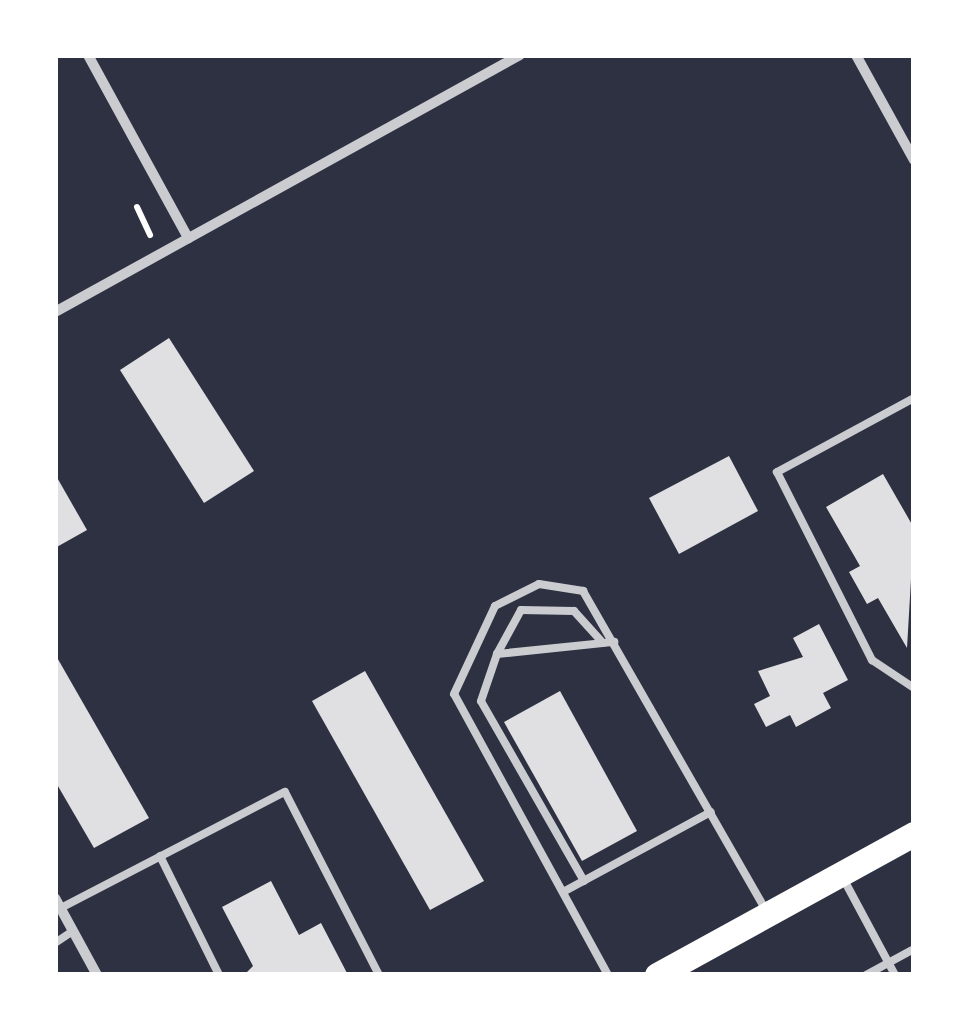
<!DOCTYPE html>
<html>
<head>
<meta charset="utf-8">
<style>
  body { margin:0 }
  #map { position:relative; width:969px; height:1030px; overflow:hidden; background:#2d3142; font-family:Arial,sans-serif }
  div>[style] { position:absolute }
  .building>* { inset:0; background:#e0e0e3 }
  .path>* { height:6px; margin:-3px; padding:0 3px; transform-origin:3px; border-radius:3px; background:#fff }
  .service>* { height:8px; margin:-4px; padding:0 4px; transform-origin:4px; border-radius:4px; background:#caccd0 }
  .minor>* { height:10px; margin:-5px; padding:0 5px; transform-origin:5px; border-radius:5px; background:#caccd0 }
  .primary>* { height:25px; margin:-12.5px; padding:0 12.5px; transform-origin:12.5px; border-radius:12.5px; background:#fff }
  span { translate:-50% -50%; white-space:nowrap; text-align:center; line-height:1.15; -webkit-text-stroke:10px #fff; paint-order:stroke }
  .frame { position:absolute; inset:0; border:58px solid #fff; pointer-events:none }
</style>
</head>
<body>
<div id="map">
  <div class="building">
    <i style="clip-path:polygon(169px 338px,254px 471px,204px 503px,120px 370px)"></i>
    <i style="clip-path:polygon(729px 456px,758px 511px,679px 554px,649px 498px)"></i>
    <i style="clip-path:polygon(55px 474px,87px 530px,55px 548px)"></i>
    <i style="clip-path:polygon(883px 474px,914px 528px,907px 648px,878px 598px,867px 604px,849px 572px,860px 566px,826px 507px)"></i>
    <i style="clip-path:polygon(819px 624px,848px 680px,823px 693px,831px 708px,796px 727px,790px 715px,766px 727px,754px 704px,770px 696px,758px 671px,803px 657px,793px 638px)"></i>
    <i style="clip-path:polygon(55px 654px,149px 818px,94px 848px,55px 781px)"></i>
    <i style="clip-path:polygon(365px 671px,484px 881px,430px 910px,312px 701px)"></i>
    <i style="clip-path:polygon(560px 691px,637px 831px,582px 861px,504px 722px)"></i>
    <i style="clip-path:polygon(271px 881px,299px 935px,321px 923px,348px 975px,244px 975px,253px 966px,222px 907px)"></i>
  </div>
  <div class="path">
    <i style="left:137px;top:207px;width:31px;rotate:65deg"></i>
  </div>
  <div class="service">
    <i style="left:914px;top:398px;width:156px;rotate:151.6deg"></i>
    <i style="left:777px;top:472px;width:211px;rotate:63.2deg"></i>
    <i style="left:872px;top:660px;width:50px;rotate:33.7deg"></i>
    <i style="left:497px;top:654px;width:50px;rotate:-61.4deg"></i>
    <i style="left:521px;top:610px;width:53px;rotate:1.1deg"></i>
    <i style="left:574px;top:611px;width:43px;rotate:47.8deg"></i>
    <i style="left:160px;top:856px;width:133px;rotate:63.6deg"></i>
    <i style="left:843px;top:878px;width:110px;rotate:61.8deg"></i>
    <i style="left:584px;top:881px;width:207px;rotate:-119.8deg"></i>
    <i style="left:481px;top:701px;width:50px;rotate:-71.2deg"></i>
    <i style="left:497px;top:654px;width:118px;rotate:-5.9deg"></i>
    <i style="left:563px;top:892px;width:168px;rotate:-28.4deg"></i>
    <i style="left:55px;top:911px;width:259px;rotate:-27.4deg"></i>
    <i style="left:285px;top:792px;width:206px;rotate:62.8deg"></i>
    <i style="left:55px;top:943px;width:22px;rotate:-34deg"></i>
    <i style="left:608px;top:975px;width:320px;rotate:-118.7deg"></i>
    <i style="left:454px;top:694px;width:97px;rotate:-65deg"></i>
    <i style="left:495px;top:606px;width:49px;rotate:-26.6deg"></i>
    <i style="left:539px;top:584px;width:45px;rotate:9deg"></i>
    <i style="left:583px;top:591px;width:368px;rotate:60.2deg"></i>
    <i style="left:866px;top:975px;width:55px;rotate:-28.4deg"></i>
  </div>
  <div class="minor">
    <i style="left:88px;top:55px;width:209px;rotate:61.3deg"></i>
    <i style="left:856px;top:55px;width:120px;rotate:61.1deg"></i>
    <i style="left:55px;top:312px;width:531px;rotate:-28.93deg"></i>
    <i style="left:55px;top:898px;width:88px;rotate:61.4deg"></i>
  </div>
  <div class="primary">
    <i style="left:657px;top:975px;width:293px;rotate:-28.8deg"></i>
  </div>
  <div class="frame"></div>
</div>
</body>
</html>
